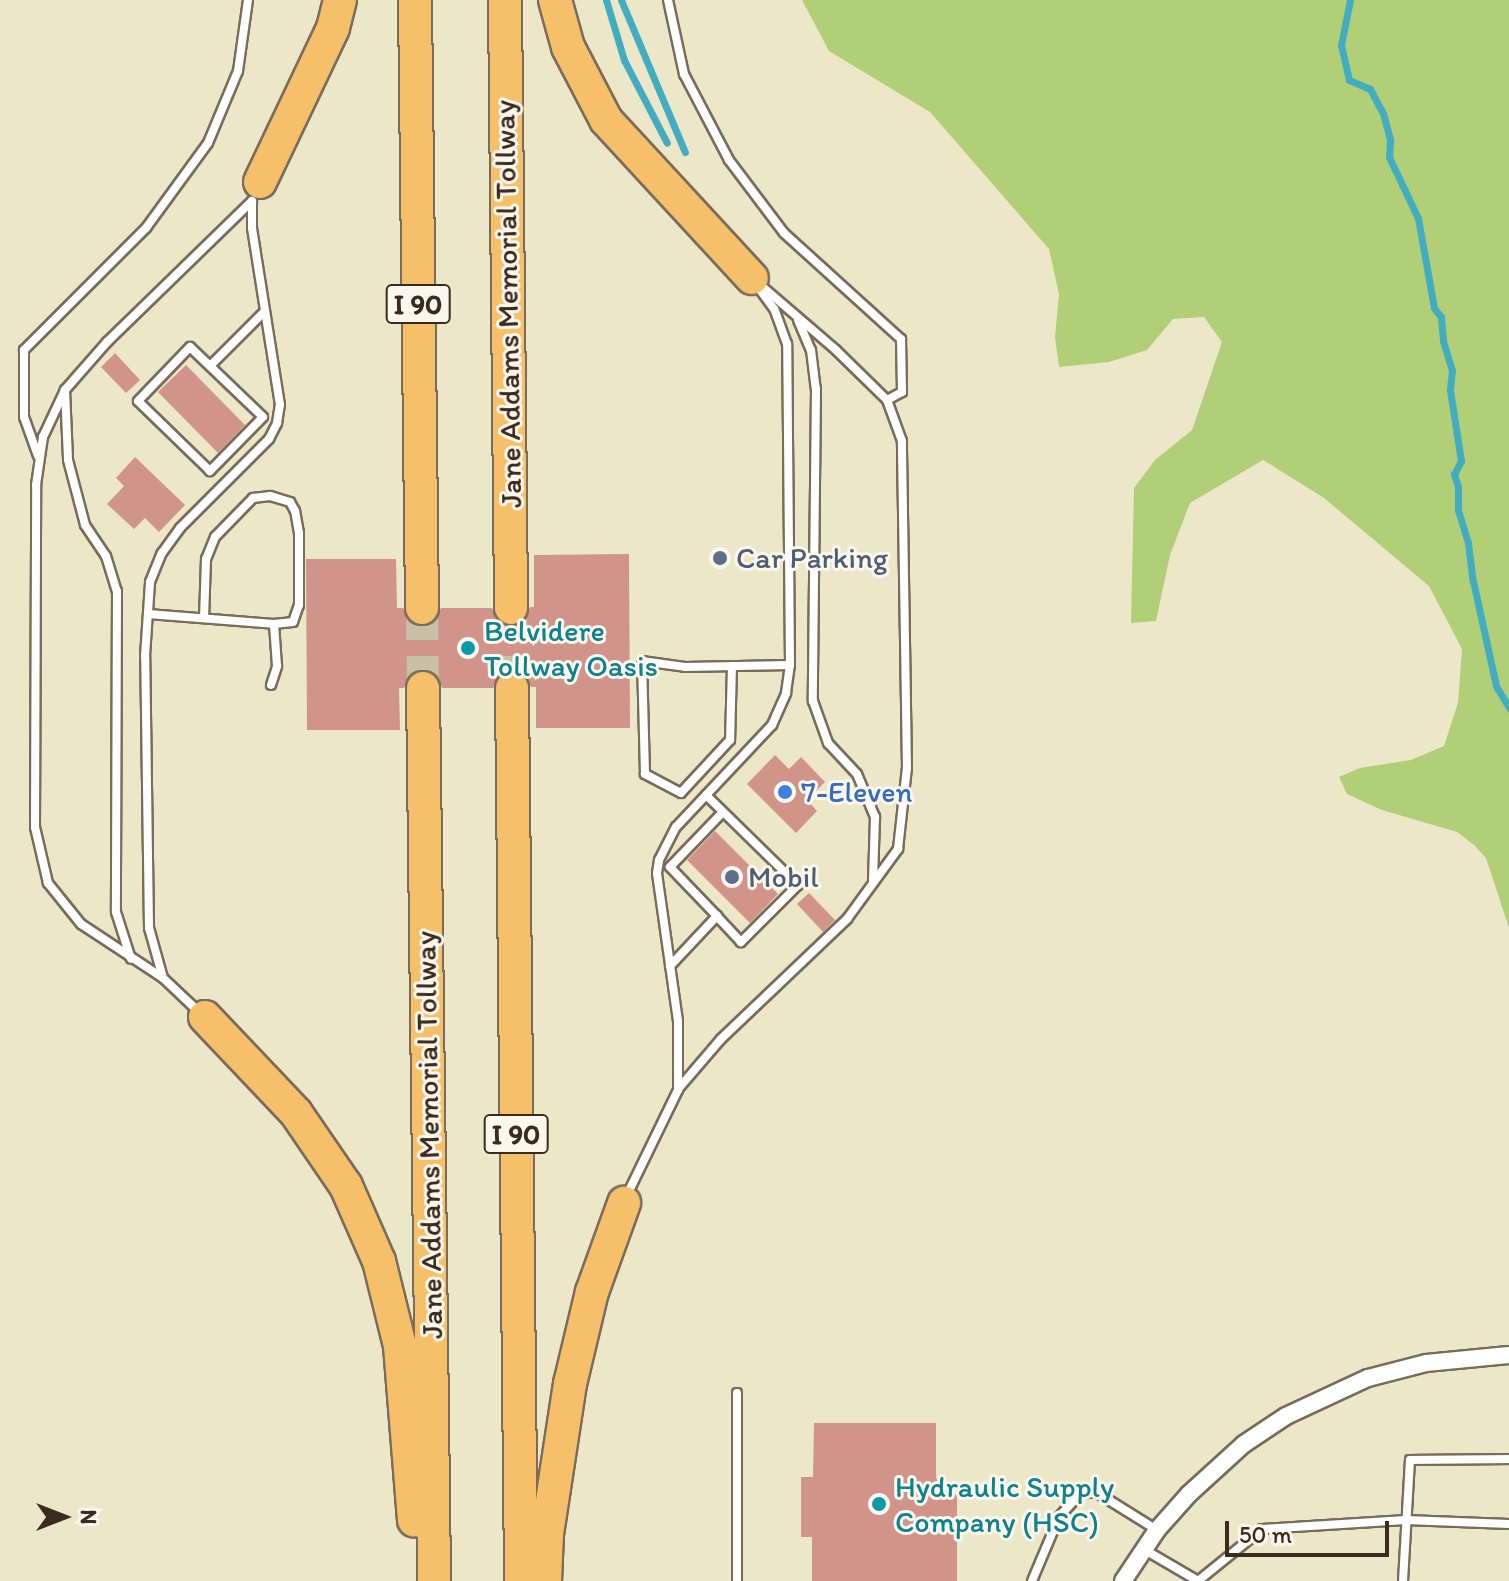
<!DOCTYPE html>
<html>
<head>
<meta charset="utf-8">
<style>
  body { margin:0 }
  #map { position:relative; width:1509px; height:1581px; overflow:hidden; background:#ede7c9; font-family:Itim,sans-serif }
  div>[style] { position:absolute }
  .green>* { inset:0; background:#b1cf77 }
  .stream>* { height:7px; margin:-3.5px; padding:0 3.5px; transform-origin:3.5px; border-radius:3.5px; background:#42adc1 }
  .building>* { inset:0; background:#d0948b }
  .motorway-tunnel>* { height:32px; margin-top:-16px; transform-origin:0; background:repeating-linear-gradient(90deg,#c9c1a7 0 32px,transparent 0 48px) }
  .roads { filter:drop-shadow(2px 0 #796c5a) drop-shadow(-2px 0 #796c5a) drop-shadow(0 2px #796c5a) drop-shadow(0 -2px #796c5a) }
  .service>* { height:8px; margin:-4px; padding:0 4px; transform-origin:4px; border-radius:4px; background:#fff }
  .minor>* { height:16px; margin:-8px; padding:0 8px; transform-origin:8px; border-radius:8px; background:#fff }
  .motorway>* { height:32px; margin:-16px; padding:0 16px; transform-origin:16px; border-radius:16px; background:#f6c06b }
  .dots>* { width:22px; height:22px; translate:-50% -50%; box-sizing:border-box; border:4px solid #fbf7ec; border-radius:50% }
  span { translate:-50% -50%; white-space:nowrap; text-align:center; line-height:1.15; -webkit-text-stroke:6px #fbf7ec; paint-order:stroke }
  .shield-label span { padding:2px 6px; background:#fbf7ec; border:2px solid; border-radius:6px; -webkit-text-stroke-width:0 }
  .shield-label { font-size:28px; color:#3b2a1e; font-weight:700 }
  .street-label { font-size:30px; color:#3b2a1e }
  .service-label { font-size:30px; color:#4e5e75 }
  .left { translate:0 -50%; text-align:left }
  .culture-label { font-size:30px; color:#0d838f }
  .shop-label { font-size:30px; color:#366cbe }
  .north { position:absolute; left:24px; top:1477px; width:80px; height:80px; -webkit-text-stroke:6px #fbf7ec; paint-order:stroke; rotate:90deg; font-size:22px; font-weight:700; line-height:32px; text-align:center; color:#3b2a1e }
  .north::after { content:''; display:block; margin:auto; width:28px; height:36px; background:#3b2a1e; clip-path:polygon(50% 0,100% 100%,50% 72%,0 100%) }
  .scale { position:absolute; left:1225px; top:1521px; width:164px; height:36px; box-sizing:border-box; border:4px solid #3b2a1e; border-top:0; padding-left:10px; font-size:24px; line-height:28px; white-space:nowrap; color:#3b2a1e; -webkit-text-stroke:6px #fbf7ec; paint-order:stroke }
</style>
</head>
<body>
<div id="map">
  <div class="green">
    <i style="clip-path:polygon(802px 0,1509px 0,1509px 928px,1486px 858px,1474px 845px,1457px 832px,1382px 810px,1347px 794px,1339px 777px,1360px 768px,1411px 760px,1444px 746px,1458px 703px,1462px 649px,1429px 586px,1324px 498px,1263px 460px,1190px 503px,1170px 555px,1156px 621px,1131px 623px,1134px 488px,1155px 460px,1192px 430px,1222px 342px,1204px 317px,1173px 319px,1147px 350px,1109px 362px,1059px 367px,1055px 337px,1059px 294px,1049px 249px,930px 112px,829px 51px)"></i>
  </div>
  <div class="stream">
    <i style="left:606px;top:0;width:63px;rotate:73.3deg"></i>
    <i style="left:624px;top:60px;width:93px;rotate:62.6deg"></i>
    <i style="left:621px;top:0;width:165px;rotate:67.2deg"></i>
    <i style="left:1350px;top:0;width:46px;rotate:101.3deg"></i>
    <i style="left:1341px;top:45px;width:36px;rotate:77deg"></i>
    <i style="left:1349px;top:80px;width:23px;rotate:23deg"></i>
    <i style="left:1370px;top:89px;width:27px;rotate:62deg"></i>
    <i style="left:1383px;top:113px;width:28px;rotate:75deg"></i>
    <i style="left:1390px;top:140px;width:17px;rotate:93deg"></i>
    <i style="left:1389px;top:157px;width:68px;rotate:64.6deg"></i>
    <i style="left:1418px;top:218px;width:91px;rotate:79.9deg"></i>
    <i style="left:1434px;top:308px;width:11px;rotate:52deg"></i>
    <i style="left:1441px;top:317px;width:24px;rotate:85deg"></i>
    <i style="left:1443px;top:341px;width:30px;rotate:73deg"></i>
    <i style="left:1452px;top:370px;width:20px;rotate:96deg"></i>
    <i style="left:1450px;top:390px;width:72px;rotate:81.2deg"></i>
    <i style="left:1461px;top:461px;width:15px;rotate:118deg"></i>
    <i style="left:1454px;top:474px;width:14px;rotate:73deg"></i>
    <i style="left:1458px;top:487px;width:23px;rotate:90deg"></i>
    <i style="left:1458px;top:510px;width:34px;rotate:73deg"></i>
    <i style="left:1468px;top:543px;width:38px;rotate:83deg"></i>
    <i style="left:1473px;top:581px;width:107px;rotate:77.6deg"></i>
    <i style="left:1496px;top:686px;width:26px;rotate:59deg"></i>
  </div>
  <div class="building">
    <i style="clip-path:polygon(115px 353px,140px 380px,126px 393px,101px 367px)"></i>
    <i style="clip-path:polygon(186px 365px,245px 425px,218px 453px,158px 392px)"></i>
    <i style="clip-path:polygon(135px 457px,185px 505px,159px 532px,145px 518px,134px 529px,107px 504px,124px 486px,116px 478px)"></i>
    <i style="clip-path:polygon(629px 554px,630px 728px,536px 728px,536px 687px,531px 687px,521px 671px,502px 672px,493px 688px,442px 688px,439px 678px,424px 669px,413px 672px,404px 688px,399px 688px,400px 730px,307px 730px,306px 559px,396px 559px,397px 608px,403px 608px,413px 625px,432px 624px,441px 608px,492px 608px,501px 624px,512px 627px,521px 624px,530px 607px,534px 607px,534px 555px)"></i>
    <i style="clip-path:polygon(775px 755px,789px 769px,801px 757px,825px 782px,807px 800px,817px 811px,796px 833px,747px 784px)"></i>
    <i style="clip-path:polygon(715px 831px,778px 894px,750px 923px,687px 860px)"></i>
    <i style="clip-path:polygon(809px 893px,835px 920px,823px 932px,797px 904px)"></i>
    <i style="clip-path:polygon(814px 1423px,936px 1423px,936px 1478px,957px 1496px,957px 1581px,812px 1581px,812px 1537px,801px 1537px,801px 1477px,813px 1477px)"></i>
  </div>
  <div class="motorway-tunnel">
    <i style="left:422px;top:608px;width:80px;rotate:89.3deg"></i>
    <i style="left:511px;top:608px;width:80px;rotate:89.3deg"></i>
  </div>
  <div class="roads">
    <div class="service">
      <i style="left:668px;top:0;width:76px;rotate:77.8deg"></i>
      <i style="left:684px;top:74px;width:97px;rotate:62.4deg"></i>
      <i style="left:729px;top:160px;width:91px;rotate:53deg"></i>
      <i style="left:784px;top:233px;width:158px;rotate:42.2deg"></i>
      <i style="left:901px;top:339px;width:53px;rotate:88.9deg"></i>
      <i style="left:902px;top:392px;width:17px;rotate:152deg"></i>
      <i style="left:798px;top:320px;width:33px;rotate:67deg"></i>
      <i style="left:811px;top:350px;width:39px;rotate:83deg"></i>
      <i style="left:816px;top:389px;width:312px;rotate:90.6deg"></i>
      <i style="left:813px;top:701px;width:45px;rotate:70.3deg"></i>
      <i style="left:828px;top:743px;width:42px;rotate:46.9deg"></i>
      <i style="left:857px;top:774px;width:47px;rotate:67.3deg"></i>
      <i style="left:875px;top:817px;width:65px;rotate:91.8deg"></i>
      <i style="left:190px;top:347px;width:101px;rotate:43.8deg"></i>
      <i style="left:263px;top:417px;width:76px;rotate:134.5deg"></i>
      <i style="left:210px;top:471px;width:100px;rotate:-135.8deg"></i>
      <i style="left:138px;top:401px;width:75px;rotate:-46.1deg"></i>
      <i style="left:210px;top:366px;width:76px;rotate:-45deg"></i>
      <i style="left:65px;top:390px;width:70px;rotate:87.5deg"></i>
      <i style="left:68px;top:460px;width:67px;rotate:75.3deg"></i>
      <i style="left:85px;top:525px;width:37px;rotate:56deg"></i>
      <i style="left:106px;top:556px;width:37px;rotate:73deg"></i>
      <i style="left:117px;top:591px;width:321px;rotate:90.2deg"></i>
      <i style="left:116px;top:912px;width:49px;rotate:72.3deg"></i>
      <i style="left:38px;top:456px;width:41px;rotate:-109.7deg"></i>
      <i style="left:24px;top:417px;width:67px;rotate:-90deg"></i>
      <i style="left:24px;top:350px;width:173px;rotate:-45deg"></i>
      <i style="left:146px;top:228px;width:105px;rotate:-53.9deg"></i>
      <i style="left:208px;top:143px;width:78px;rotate:-67.4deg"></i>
      <i style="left:238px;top:71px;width:72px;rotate:-82deg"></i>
      <i style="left:148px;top:614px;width:126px;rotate:4.5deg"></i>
      <i style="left:274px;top:624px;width:19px;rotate:-6deg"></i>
      <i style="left:293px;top:622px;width:18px;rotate:-71deg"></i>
      <i style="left:299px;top:605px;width:72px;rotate:-90deg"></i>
      <i style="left:299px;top:533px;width:22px;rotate:-100deg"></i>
      <i style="left:295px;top:511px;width:10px;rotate:-119deg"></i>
      <i style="left:290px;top:502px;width:21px;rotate:-163deg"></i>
      <i style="left:270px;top:496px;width:17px;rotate:173deg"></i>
      <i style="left:253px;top:498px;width:54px;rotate:134.3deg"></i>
      <i style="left:215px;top:537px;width:24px;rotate:112deg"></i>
      <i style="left:206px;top:559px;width:59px;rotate:91.9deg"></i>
      <i style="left:732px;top:666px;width:74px;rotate:91.5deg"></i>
      <i style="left:730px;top:740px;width:72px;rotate:132.8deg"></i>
      <i style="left:681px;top:793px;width:41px;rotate:-152.2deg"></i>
      <i style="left:645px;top:774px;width:113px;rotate:-91.5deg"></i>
      <i style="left:642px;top:661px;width:43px;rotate:7.9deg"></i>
      <i style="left:685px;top:667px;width:105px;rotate:-1.1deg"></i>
      <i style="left:271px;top:685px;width:20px;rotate:-72deg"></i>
      <i style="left:277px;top:666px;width:42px;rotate:-94.1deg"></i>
      <i style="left:706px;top:795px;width:129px;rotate:44.4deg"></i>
      <i style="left:798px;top:885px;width:81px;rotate:135deg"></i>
      <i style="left:741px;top:942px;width:35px;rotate:-133deg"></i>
      <i style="left:670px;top:966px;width:69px;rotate:-46.8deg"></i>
      <i style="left:717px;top:916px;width:68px;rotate:-133.8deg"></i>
      <i style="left:670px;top:867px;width:76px;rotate:-46.1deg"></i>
      <i style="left:163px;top:978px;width:98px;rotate:-146.6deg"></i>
      <i style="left:81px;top:924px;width:53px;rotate:-128.8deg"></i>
      <i style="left:48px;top:883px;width:57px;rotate:-103.1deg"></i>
      <i style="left:35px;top:827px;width:342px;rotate:-89.8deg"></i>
      <i style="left:36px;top:485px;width:49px;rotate:-81.7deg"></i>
      <i style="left:43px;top:437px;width:52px;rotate:-64.9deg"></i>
      <i style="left:65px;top:390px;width:64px;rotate:-48.8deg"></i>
      <i style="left:107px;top:342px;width:202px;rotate:-44.2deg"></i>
      <i style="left:199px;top:1012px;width:50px;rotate:-136.6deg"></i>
      <i style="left:163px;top:978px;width:52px;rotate:-105.6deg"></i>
      <i style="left:149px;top:928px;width:272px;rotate:-90.8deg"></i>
      <i style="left:145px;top:656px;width:74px;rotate:-86.1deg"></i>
      <i style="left:150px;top:582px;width:31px;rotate:-68deg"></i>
      <i style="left:162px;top:553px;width:31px;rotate:-54deg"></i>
      <i style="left:180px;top:528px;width:126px;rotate:-45deg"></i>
      <i style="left:269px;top:439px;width:18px;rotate:-63deg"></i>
      <i style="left:277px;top:423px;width:18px;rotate:-81deg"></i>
      <i style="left:280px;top:405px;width:179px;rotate:-99deg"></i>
      <i style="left:252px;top:228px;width:27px;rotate:-90deg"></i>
      <i style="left:679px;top:1088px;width:65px;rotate:-49.4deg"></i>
      <i style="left:721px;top:1039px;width:174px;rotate:-43.6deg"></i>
      <i style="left:847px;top:919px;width:87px;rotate:-53.9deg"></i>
      <i style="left:898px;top:849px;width:81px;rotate:-83.7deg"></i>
      <i style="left:907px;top:768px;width:327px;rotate:-90.9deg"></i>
      <i style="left:902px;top:441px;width:44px;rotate:-110.1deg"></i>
      <i style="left:887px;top:400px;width:71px;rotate:-135.6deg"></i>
      <i style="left:836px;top:350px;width:94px;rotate:-139.3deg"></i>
      <i style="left:627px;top:1195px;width:117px;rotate:-64.1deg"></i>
      <i style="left:678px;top:1090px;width:69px;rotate:-90deg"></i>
      <i style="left:678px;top:1021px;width:149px;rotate:-98.1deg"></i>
      <i style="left:657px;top:873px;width:13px;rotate:-81deg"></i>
      <i style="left:659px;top:860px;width:37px;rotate:-63deg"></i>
      <i style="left:676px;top:827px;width:140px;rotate:-46.7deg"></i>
      <i style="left:772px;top:725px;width:35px;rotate:-66deg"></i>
      <i style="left:786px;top:693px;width:28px;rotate:-82deg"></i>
      <i style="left:790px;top:665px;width:321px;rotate:-90.5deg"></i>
      <i style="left:787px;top:344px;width:37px;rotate:-110deg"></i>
      <i style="left:774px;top:309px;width:31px;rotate:-126deg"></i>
      <i style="left:1145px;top:1550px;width:61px;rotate:30.3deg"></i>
      <i style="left:737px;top:1581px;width:188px;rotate:-90deg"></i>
      <i style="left:1032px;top:1581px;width:69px;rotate:-67.1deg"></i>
      <i style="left:1059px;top:1517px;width:31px;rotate:-48deg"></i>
      <i style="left:1080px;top:1494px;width:16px;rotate:-7deg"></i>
      <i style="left:1096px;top:1492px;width:72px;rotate:31.9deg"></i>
      <i style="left:1198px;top:1581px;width:82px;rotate:-39.1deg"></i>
      <i style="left:1262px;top:1529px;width:144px;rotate:-3.6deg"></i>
      <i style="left:1406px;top:1520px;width:103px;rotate:2.2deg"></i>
      <i style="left:1403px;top:1581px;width:121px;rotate:-86.7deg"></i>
      <i style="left:1410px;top:1460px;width:99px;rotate:-0.6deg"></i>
    </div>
    <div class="minor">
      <i style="left:1123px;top:1581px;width:61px;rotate:-56.3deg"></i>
      <i style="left:1157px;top:1530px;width:48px;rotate:-48.4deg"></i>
      <i style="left:1189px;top:1494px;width:74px;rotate:-42.3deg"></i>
      <i style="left:1244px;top:1444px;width:50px;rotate:-33.7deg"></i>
      <i style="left:1286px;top:1416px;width:90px;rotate:-24.9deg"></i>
      <i style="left:1368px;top:1378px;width:60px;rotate:-14.5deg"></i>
      <i style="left:1426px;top:1363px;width:83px;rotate:-5.5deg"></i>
    </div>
    <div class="motorway">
      <i style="left:415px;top:0;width:608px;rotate:89.34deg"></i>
      <i style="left:505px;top:0;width:608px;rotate:89.43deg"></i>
      <i style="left:555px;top:0;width:49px;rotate:74.5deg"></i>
      <i style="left:568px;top:47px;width:82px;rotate:62.5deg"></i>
      <i style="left:606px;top:120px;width:215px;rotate:47.3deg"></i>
      <i style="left:260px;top:182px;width:170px;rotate:-64.6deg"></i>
      <i style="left:333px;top:28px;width:29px;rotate:-76deg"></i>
      <i style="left:423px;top:688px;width:893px;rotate:89.29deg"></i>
      <i style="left:512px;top:688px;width:893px;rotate:89.42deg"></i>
      <i style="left:205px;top:1017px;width:132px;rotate:46.5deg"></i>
      <i style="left:296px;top:1113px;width:88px;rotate:55.6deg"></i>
      <i style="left:346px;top:1186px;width:82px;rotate:66.3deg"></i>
      <i style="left:379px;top:1261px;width:88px;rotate:76.1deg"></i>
      <i style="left:400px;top:1346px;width:175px;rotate:85.4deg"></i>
      <i style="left:545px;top:1581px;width:47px;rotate:-87.6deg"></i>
      <i style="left:547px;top:1534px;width:152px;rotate:-81.3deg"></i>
      <i style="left:570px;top:1384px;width:95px;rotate:-76.6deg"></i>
      <i style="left:592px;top:1292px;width:95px;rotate:-70.2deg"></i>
    </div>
  </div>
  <div class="dots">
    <i style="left:720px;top:558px;background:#5c6f8a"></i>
    <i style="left:468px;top:648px;background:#0f9aa8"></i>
    <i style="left:785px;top:792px;background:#3f7fe0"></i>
    <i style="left:732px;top:877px;background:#5c6f8a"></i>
    <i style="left:879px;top:1504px;background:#0f9aa8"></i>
  </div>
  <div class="shield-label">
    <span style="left:418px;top:304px">I 90</span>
    <span style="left:516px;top:1134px">I 90</span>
  </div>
  <div class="street-label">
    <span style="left:508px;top:304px;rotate:-91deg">Jane Addams Memorial Tollway</span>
    <span style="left:429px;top:1135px;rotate:-91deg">Jane Addams Memorial Tollway</span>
  </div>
  <div class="service-label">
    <span class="left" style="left:736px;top:558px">Car Parking</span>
    <span class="left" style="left:748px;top:877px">Mobil</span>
  </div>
  <div class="culture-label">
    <span class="left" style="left:484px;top:648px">Belvidere<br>Tollway Oasis</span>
    <span class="left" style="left:895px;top:1504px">Hydraulic Supply<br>Company (HSC)</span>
  </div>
  <div class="shop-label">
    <span class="left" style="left:801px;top:792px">7-Eleven</span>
  </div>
  <div class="north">N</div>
  <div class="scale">50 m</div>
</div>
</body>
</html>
